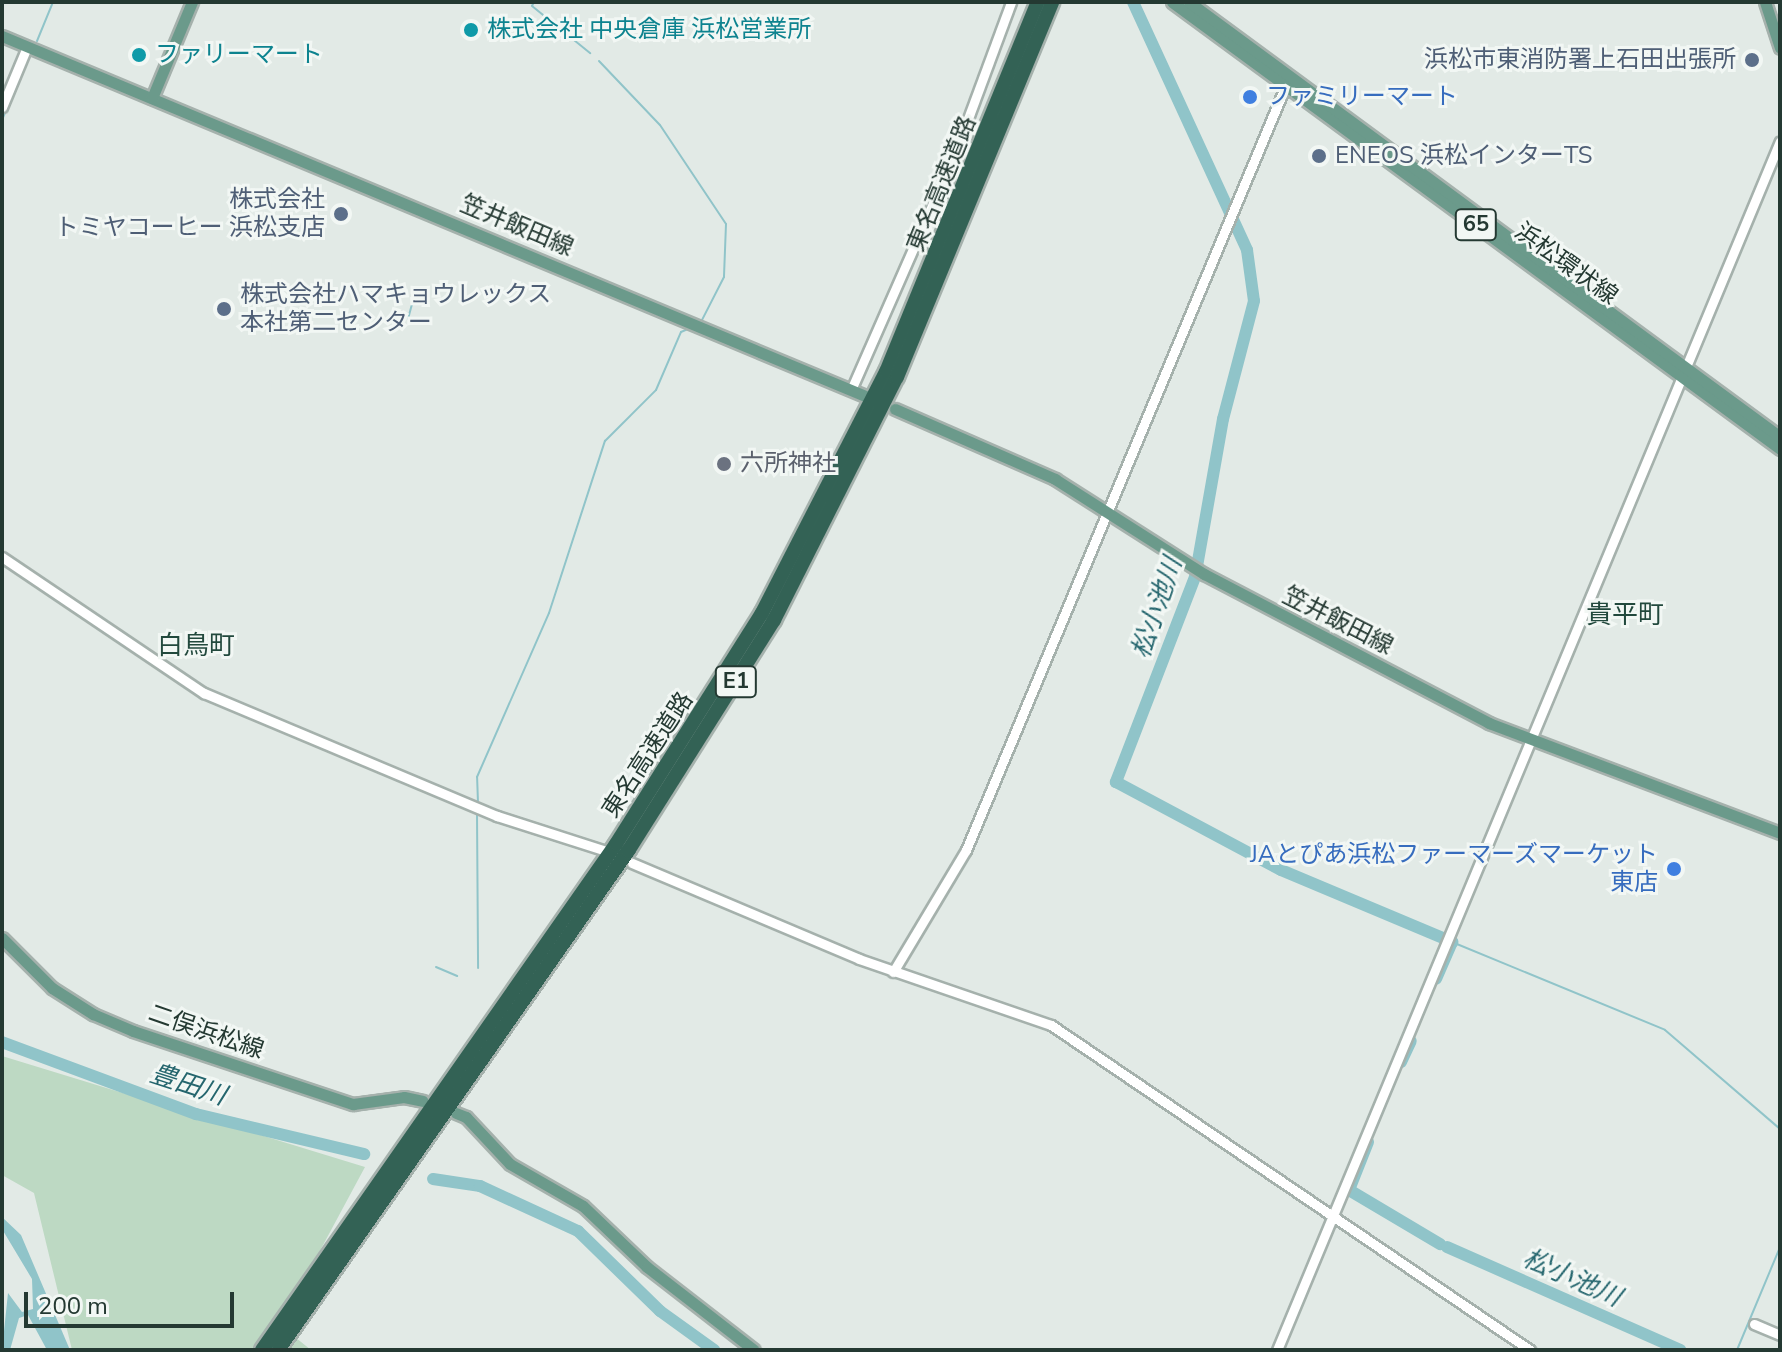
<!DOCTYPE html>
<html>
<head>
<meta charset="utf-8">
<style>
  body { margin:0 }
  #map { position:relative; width:1782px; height:1352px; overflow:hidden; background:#e2eae6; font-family:"Nunito Sans","Noto Sans JP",sans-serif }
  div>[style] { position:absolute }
  .green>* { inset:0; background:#bdd9c3 }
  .water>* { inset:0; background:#90c4c9 }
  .stream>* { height:2px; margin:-1px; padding:0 1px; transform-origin:1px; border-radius:1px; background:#90c4c9 }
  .river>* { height:12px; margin:-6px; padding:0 6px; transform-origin:6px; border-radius:6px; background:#90c4c9 }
  .roads { filter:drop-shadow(2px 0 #a5b1ac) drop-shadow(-2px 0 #a5b1ac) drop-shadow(0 2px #a5b1ac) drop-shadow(0 -2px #a5b1ac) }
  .minor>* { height:9px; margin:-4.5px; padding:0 4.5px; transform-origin:4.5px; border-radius:4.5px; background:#fff }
  .major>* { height:11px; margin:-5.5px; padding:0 5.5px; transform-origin:5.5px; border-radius:5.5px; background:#6b9a8b }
  .highway>* { height:14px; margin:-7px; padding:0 7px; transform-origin:7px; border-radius:7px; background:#336255 }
  .dots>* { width:22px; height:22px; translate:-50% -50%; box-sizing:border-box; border:4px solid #f2f7f4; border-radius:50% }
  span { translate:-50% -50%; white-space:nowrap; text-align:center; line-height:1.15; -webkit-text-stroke:6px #f2f7f4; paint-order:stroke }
  .shield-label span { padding:2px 6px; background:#f2f7f4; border:2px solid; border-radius:6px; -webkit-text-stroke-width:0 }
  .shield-label { font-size:22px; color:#243932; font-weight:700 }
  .culture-label { font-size:24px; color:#0d838f }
  .left { translate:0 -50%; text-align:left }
  .service-label { font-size:24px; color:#4e5e75 }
  .right { translate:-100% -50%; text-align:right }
  .shop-label { font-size:24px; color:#366cbe }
  .street-label { font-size:24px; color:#243932 }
  .worship-label { font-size:24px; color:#5b616d }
  .water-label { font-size:26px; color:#25666e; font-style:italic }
  .neighbourhood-label { font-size:26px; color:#22493d }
  .frame { position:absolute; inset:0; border:4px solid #243932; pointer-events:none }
  .scale { position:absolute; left:24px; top:1292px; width:210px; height:36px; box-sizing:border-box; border:4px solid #243932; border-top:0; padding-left:10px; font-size:24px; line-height:28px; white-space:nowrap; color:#243932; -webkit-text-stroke:6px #f2f7f4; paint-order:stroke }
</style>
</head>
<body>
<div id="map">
  <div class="green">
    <i style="clip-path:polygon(2px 1056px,365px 1167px,280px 1325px,311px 1350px,72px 1350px,34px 1193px,2px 1175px)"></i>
  </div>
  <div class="water">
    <i style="clip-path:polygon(2px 1217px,21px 1235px,70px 1350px,47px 1350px,28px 1315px,19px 1318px,10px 1350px,2px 1350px,8px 1293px,22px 1312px,33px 1309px,32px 1279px,2px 1229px)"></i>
  </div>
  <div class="stream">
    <i style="left:534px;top:2px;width:4px;rotate:117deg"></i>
    <i style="left:532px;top:6px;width:75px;rotate:39deg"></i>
    <i style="left:37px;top:41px;width:42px;rotate:-67.7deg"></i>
    <i style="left:599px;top:61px;width:88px;rotate:46.4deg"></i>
    <i style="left:660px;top:125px;width:119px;rotate:56.3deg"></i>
    <i style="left:726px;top:224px;width:53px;rotate:92.2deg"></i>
    <i style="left:724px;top:277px;width:51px;rotate:117.1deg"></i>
    <i style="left:2px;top:120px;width:69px;rotate:-67.9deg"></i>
    <i style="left:408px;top:319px;width:20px;rotate:-75deg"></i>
    <i style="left:478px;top:803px;width:26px;rotate:-92deg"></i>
    <i style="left:477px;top:777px;width:179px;rotate:-66.3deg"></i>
    <i style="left:549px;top:613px;width:181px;rotate:-72deg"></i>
    <i style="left:605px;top:441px;width:72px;rotate:-45deg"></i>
    <i style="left:656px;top:390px;width:63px;rotate:-66.7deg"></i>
    <i style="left:681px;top:332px;width:8px;rotate:-23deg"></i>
    <i style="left:477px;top:813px;width:155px;rotate:89.6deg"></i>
    <i style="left:1452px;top:942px;width:230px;rotate:22.4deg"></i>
    <i style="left:1665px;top:1030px;width:152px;rotate:40.7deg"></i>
    <i style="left:436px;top:967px;width:23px;rotate:23deg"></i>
    <i style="left:1737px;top:1350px;width:112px;rotate:-67.3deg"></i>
  </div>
  <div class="river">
    <i style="left:1133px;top:2px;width:273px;rotate:65.3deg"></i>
    <i style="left:1247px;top:250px;width:51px;rotate:82.2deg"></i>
    <i style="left:1254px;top:301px;width:122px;rotate:104.7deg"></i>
    <i style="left:1223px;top:419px;width:160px;rotate:100deg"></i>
    <i style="left:1195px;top:577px;width:220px;rotate:111.1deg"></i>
    <i style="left:1116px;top:782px;width:187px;rotate:28.1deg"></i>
    <i style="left:1281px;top:870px;width:186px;rotate:22.8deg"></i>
    <i style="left:1452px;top:942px;width:40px;rotate:113.4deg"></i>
    <i style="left:2px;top:1042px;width:207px;rotate:20.4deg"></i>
    <i style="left:196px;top:1114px;width:173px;rotate:13.4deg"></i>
    <i style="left:1401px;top:1062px;width:23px;rotate:-65deg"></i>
    <i style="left:1368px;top:1142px;width:52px;rotate:111.6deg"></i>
    <i style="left:1349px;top:1190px;width:106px;rotate:30.7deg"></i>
    <i style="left:433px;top:1179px;width:48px;rotate:8.5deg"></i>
    <i style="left:480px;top:1186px;width:108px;rotate:24.7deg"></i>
    <i style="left:578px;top:1231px;width:115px;rotate:44.3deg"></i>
    <i style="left:660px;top:1311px;width:67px;rotate:35.8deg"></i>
    <i style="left:1447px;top:1247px;width:255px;rotate:23.8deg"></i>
  </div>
  <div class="roads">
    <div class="minor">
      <i style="left:2px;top:107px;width:65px;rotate:-67.4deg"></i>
      <i style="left:851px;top:390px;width:261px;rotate:-66.3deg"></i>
      <i style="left:956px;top:151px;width:159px;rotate:-69.7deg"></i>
      <i style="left:2px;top:557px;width:244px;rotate:34deg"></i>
      <i style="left:204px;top:693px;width:318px;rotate:22.8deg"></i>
      <i style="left:497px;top:816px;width:111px;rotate:17.8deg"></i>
      <i style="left:632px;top:863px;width:246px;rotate:22.9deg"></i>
      <i style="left:859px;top:959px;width:203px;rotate:19deg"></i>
      <i style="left:1051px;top:1025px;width:579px;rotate:34.16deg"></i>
      <i style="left:893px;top:972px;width:142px;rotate:-59.1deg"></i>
      <i style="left:966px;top:850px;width:835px;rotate:-67.31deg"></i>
      <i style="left:1754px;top:1324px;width:28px;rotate:23deg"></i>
      <i style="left:1277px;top:1350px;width:1309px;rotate:-67.41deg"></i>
    </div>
    <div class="major">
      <i style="left:1172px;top:2px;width:755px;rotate:36.32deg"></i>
      <i style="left:1189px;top:2px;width:734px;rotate:36.35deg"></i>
      <i style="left:1765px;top:2px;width:48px;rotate:71.9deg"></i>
      <i style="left:2px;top:36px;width:935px;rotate:22.64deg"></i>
      <i style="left:152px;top:98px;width:104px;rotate:-67.4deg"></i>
      <i style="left:895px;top:409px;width:175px;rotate:23.6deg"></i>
      <i style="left:1055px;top:479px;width:177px;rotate:32.5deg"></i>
      <i style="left:1204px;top:574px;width:322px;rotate:27.6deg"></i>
      <i style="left:1489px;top:723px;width:311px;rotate:20.7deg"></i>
      <i style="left:2px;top:938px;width:71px;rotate:45deg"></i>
      <i style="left:52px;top:988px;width:49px;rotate:32.4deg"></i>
      <i style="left:93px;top:1014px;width:43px;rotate:23deg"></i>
      <i style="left:133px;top:1031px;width:232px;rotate:18.4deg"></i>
      <i style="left:353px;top:1104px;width:51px;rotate:-7.8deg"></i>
      <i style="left:404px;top:1097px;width:19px;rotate:12deg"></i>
      <i style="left:456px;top:1113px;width:11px;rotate:22deg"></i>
      <i style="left:466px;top:1117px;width:64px;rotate:46.9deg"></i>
      <i style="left:510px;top:1164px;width:84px;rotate:29.9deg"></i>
      <i style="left:583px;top:1206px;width:88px;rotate:43.6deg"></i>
      <i style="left:647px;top:1267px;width:135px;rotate:37.8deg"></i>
    </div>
    <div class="highway">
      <i style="left:262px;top:1350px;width:618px;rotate:-55.02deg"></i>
      <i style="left:616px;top:844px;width:273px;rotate:-57.7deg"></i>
      <i style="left:762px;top:613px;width:271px;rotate:-62.8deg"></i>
      <i style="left:886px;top:372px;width:400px;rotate:-67.7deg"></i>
      <i style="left:278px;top:1350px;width:610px;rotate:-54.95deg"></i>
      <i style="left:628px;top:851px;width:273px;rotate:-57.7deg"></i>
      <i style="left:774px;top:620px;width:272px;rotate:-63.2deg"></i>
      <i style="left:897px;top:377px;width:406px;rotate:-67.5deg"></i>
    </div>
  </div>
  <div class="dots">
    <i style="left:471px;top:30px;background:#0f9aa8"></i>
    <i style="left:139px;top:55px;background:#0f9aa8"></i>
    <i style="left:1752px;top:60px;background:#5c6f8a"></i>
    <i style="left:1250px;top:97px;background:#3f7fe0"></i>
    <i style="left:1319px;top:156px;background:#5c6f8a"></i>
    <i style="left:341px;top:214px;background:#5c6f8a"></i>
    <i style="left:224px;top:309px;background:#5c6f8a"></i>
    <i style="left:724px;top:464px;background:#6b7280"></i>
    <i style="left:1674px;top:869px;background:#3f7fe0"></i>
  </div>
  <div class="shield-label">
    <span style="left:1476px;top:225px">65</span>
    <span style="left:736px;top:682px">E1</span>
  </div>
  <div class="culture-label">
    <span class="left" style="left:487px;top:30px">株式会社 中央倉庫 浜松営業所</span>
    <span class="left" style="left:155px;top:55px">ファリーマート</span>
  </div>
  <div class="service-label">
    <span class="right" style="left:1736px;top:60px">浜松市東消防署上石田出張所</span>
    <span class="left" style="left:1335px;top:156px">ENEOS 浜松インターTS</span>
    <span class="right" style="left:325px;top:214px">株式会社<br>トミヤコーヒー 浜松支店</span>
    <span class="left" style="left:240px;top:309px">株式会社ハマキョウレックス<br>本社第二センター</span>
  </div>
  <div class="shop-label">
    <span class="left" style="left:1266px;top:97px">ファミリーマート</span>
    <span class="right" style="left:1658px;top:869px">JAとぴあ浜松ファーマーズマーケット<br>東店</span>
  </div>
  <div class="street-label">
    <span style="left:942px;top:184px;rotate:-68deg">東名高速道路</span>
    <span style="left:517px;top:226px;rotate:23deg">笠井飯田線</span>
    <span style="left:1566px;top:264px;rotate:36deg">浜松環状線</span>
    <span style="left:1338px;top:621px;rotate:27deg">笠井飯田線</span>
    <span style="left:648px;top:755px;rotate:-57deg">東名高速道路</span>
    <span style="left:206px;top:1032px;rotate:19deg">二俣浜松線</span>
  </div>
  <div class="worship-label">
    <span class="left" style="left:740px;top:464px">六所神社</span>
  </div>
  <div class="water-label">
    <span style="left:1157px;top:608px;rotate:-71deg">松小池川</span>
    <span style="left:188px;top:1085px;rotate:18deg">豊田川</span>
    <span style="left:1572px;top:1278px;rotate:24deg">松小池川</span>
  </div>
  <div class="neighbourhood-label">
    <span style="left:1625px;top:615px">貴平町</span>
    <span style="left:196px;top:646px">白鳥町</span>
  </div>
  <div class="frame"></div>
  <div class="scale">200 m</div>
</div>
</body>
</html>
